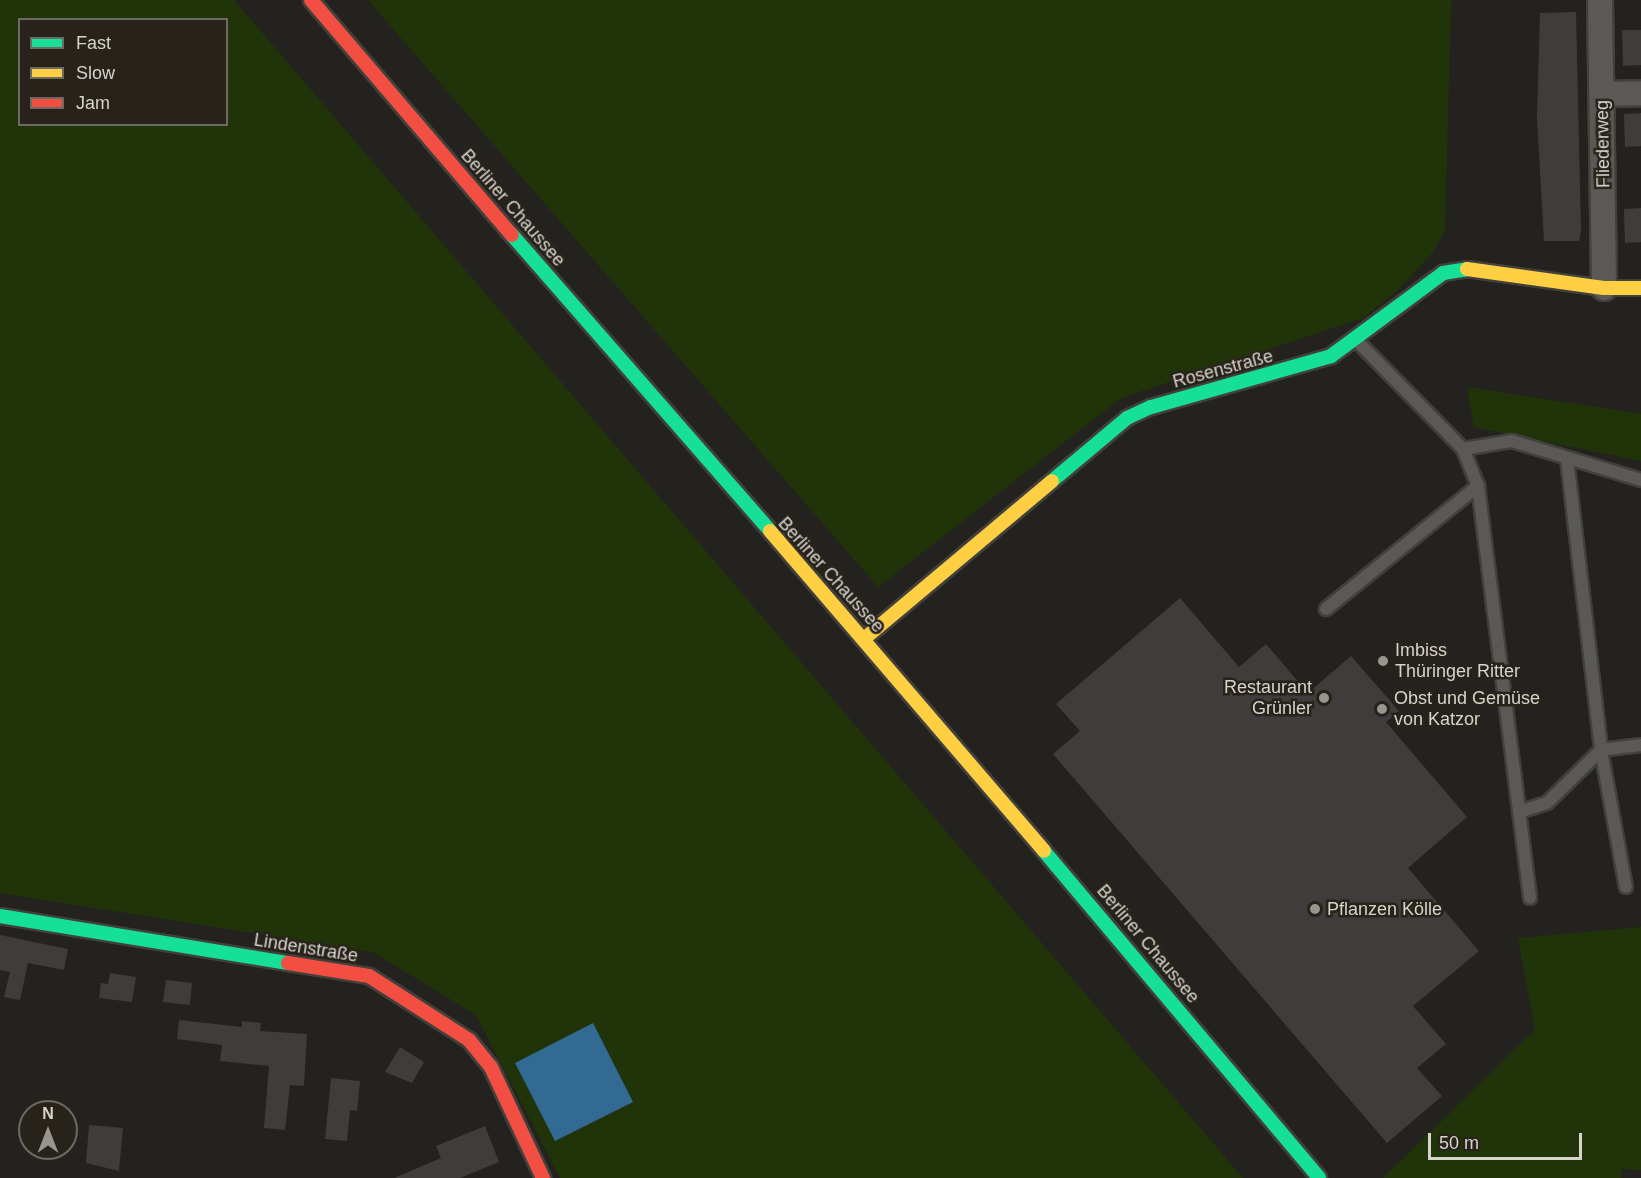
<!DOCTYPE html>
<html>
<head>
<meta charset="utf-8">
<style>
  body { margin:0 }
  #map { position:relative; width:1641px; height:1178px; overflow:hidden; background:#24221e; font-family:Arial,sans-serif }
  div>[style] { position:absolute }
  .green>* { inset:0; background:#213409 }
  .water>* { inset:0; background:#326a94 }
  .building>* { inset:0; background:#3f3c3b }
  .roads { filter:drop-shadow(2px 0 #41403b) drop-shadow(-2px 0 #41403b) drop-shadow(0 2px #41403b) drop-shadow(0 -2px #41403b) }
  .lane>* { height:12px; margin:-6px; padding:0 6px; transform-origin:6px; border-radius:6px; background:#5b5955 }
  .street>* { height:24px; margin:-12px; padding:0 12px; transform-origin:12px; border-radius:12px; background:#5b5955 }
  .fast>* { height:14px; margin:-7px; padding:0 7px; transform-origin:7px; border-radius:7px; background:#16e098 }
  .slow>* { height:14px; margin:-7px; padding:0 7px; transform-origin:7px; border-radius:7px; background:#ffcf43 }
  .jam>* { height:14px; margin:-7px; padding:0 7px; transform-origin:7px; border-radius:7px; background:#f24e42 }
  .dots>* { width:16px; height:16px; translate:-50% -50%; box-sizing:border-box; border:3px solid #28231a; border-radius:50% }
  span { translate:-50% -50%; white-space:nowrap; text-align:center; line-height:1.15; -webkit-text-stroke:5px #28231a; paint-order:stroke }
  .street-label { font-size:18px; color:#d6d3cd }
  .poi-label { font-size:18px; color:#d6d3cd }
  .left { translate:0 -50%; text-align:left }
  .right { translate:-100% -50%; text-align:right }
  .legend { position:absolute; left:18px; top:18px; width:210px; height:108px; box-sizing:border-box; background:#28231a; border:2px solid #6e6962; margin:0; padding:8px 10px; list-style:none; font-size:18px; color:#d6d3cd }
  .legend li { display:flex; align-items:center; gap:12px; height:30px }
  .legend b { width:30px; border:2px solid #6e6962 }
  .north { position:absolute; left:18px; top:1100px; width:60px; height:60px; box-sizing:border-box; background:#28231a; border:2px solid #6e6962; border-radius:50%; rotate:0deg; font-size:16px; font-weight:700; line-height:24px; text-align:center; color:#d6d3cd }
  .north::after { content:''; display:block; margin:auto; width:21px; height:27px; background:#989590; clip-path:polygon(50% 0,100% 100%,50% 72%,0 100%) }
  .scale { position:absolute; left:1428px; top:1133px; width:154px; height:27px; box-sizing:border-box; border:3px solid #d6d3cd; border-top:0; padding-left:8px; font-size:18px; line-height:21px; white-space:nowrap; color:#d6d3cd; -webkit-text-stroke:4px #28231a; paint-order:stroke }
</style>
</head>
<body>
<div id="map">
  <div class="green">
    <i style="clip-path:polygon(evenodd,0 0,234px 0,1243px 1178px,560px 1178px,476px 1015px,373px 952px,0 893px,0 0,20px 20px,226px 20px,226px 124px,20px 124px,20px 20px)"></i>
    <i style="clip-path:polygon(368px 0,1451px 0,1445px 230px,1434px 251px,1396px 292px,1363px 318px,1121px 398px,878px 587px)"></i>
    <i style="clip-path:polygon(1467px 387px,1641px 414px,1641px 461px,1474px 427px)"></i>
    <i style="clip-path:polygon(1641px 927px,1641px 1170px,1621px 1169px,1621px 1178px,1383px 1178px,1535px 1030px,1518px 938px)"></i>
  </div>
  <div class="water">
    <i style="clip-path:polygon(593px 1023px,633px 1102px,555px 1141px,515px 1063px)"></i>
  </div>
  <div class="building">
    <i style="clip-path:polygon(1576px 12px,1581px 231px,1579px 241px,1544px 241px,1537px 118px,1540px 13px)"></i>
    <i style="clip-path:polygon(1622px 30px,1641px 30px,1641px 65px,1623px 66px)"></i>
    <i style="clip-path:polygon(1641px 113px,1641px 146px,1625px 147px,1624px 114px)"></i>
    <i style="clip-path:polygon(1641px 208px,1641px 242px,1625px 243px,1624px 209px)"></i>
    <i style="clip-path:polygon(1180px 598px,1239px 667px,1266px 644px,1308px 693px,1351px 656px,1399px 711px,1386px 722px,1467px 817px,1408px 868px,1479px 951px,1413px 1006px,1446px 1044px,1417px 1068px,1442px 1096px,1387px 1143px,1053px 754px,1080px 731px,1056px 704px)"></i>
    <i style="clip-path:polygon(0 935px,68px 949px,64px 970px,28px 963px,20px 1000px,4px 997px,10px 972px,0 970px)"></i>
    <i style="clip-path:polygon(110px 973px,136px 977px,132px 1002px,99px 998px,101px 983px,108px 984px)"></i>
    <i style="clip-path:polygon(166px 980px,192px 983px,190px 1005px,163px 1002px)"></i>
    <i style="clip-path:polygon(179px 1020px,242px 1027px,242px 1021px,261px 1023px,260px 1031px,307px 1034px,304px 1086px,290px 1085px,285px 1130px,264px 1128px,269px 1066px,220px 1061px,222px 1045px,177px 1039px)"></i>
    <i style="clip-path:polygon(400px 1047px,424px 1062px,412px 1083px,385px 1072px)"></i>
    <i style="clip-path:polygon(331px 1078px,360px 1081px,357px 1111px,350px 1110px,347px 1141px,325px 1139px)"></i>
    <i style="clip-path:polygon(89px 1125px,123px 1128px,119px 1171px,86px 1163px)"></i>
    <i style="clip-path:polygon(485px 1126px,499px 1162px,460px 1178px,394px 1178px,441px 1158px,436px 1146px)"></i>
  </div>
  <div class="roads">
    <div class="lane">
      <i style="left:1356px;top:340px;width:153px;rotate:45.5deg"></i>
      <i style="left:1463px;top:449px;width:40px;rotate:68deg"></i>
      <i style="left:1478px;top:486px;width:415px;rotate:82.8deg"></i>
      <i style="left:1463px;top:449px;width:50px;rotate:-9.3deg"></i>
      <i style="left:1512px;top:441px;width:135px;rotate:16.8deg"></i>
      <i style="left:1567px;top:459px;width:293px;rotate:83.3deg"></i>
      <i style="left:1601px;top:750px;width:139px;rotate:79.7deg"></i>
      <i style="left:1326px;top:609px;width:196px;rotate:-39deg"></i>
      <i style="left:1519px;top:812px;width:29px;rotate:-18deg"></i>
      <i style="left:1547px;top:803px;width:76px;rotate:-44.5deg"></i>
      <i style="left:1601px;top:750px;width:40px;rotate:-7.1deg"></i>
    </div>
    <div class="street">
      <i style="left:1600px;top:0;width:288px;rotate:89.2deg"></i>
      <i style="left:1602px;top:94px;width:39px;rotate:-1deg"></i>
    </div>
    <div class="fast">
      <i style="left:512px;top:235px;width:393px;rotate:48.9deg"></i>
      <i style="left:1052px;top:481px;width:98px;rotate:-40deg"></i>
      <i style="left:1127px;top:418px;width:26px;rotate:-25deg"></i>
      <i style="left:1151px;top:407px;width:187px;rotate:-15.8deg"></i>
      <i style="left:1331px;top:356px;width:139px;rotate:-36.5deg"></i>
      <i style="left:1443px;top:273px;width:24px;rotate:-9deg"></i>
      <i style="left:1044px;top:851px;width:427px;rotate:49.9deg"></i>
      <i style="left:0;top:916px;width:292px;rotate:9.3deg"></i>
    </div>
    <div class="slow">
      <i style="left:1467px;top:269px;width:138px;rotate:7.9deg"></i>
      <i style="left:1604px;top:288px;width:37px"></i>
      <i style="left:770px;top:531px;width:421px;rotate:49.4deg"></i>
      <i style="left:865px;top:638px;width:244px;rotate:-40deg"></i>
    </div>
    <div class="jam">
      <i style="left:311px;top:0;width:309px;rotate:49.5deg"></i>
      <i style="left:288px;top:963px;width:82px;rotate:9.1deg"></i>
      <i style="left:369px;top:976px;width:119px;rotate:32.6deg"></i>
      <i style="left:469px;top:1040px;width:35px;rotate:51deg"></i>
      <i style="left:491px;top:1067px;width:123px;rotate:64.9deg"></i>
    </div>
  </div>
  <div class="dots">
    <i style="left:1383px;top:661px;background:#989590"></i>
    <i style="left:1324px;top:698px;background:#989590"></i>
    <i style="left:1382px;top:709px;background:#989590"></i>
    <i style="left:1315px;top:909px;background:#989590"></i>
  </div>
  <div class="street-label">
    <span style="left:1603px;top:144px;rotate:-91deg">Fliederweg</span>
    <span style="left:513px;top:208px;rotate:49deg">Berliner Chaussee</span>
    <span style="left:1223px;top:369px;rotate:-15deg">Rosenstraße</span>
    <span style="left:831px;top:575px;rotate:48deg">Berliner Chaussee</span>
    <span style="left:1148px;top:944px;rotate:50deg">Berliner Chaussee</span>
    <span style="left:306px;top:948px;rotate:9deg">Lindenstraße</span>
  </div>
  <div class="poi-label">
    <span class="left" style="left:1395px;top:661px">Imbiss<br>Thüringer Ritter</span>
    <span class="right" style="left:1312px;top:698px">Restaurant<br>Grünler</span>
    <span class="left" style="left:1394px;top:709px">Obst und Gemüse<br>von Katzor</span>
    <span class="left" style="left:1327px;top:909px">Pflanzen Kölle</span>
  </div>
  <ul class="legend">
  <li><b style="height:8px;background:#16e098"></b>Fast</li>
  <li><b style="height:8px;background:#ffcf43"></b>Slow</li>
  <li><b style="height:8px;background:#f24e42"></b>Jam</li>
  </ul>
  <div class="north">N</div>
  <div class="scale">50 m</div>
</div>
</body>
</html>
